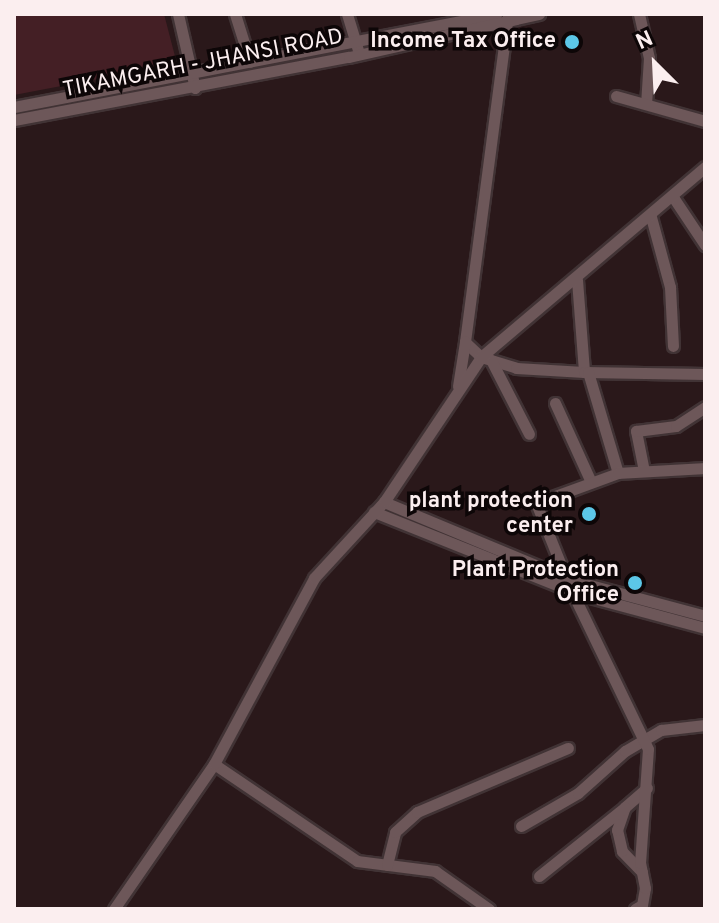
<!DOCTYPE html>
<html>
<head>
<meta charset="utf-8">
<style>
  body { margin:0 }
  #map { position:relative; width:719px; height:923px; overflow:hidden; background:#2a181a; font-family:Overpass,sans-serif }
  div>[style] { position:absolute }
  .green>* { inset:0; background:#441f25 }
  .roads { filter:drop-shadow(2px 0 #413335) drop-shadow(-2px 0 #413335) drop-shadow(0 2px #413335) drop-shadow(0 -2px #413335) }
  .minor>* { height:11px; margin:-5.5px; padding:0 5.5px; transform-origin:5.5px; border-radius:5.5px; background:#6d5759 }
  .dots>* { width:22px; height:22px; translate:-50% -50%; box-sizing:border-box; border:4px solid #0d0607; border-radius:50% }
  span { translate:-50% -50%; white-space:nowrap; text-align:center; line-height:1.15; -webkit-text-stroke:7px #0d0607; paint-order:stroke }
  .poi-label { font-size:22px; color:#fbeeef; font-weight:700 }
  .right { translate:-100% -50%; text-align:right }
  .street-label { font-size:22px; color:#fbeeef }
  .frame { position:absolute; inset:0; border:16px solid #fbeeef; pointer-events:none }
  .north { position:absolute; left:615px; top:24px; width:80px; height:80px; -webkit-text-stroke:6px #0d0607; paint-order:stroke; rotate:336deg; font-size:22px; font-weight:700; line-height:32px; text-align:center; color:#fbeeef }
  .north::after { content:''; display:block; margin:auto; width:28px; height:36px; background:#fbeeef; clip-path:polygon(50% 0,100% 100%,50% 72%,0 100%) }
</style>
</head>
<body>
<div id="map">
  <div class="green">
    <i style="clip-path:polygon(14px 14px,164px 14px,177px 64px,14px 95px)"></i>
  </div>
  <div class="roads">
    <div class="minor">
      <i style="left:178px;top:14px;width:76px;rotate:77.1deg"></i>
      <i style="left:235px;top:14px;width:50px;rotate:72.6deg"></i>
      <i style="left:347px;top:14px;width:39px;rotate:73deg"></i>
      <i style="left:639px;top:14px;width:45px;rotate:77.2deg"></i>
      <i style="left:649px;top:58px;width:46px;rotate:93.7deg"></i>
      <i style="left:508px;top:15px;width:330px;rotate:97.5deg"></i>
      <i style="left:465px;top:342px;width:22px;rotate:43deg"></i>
      <i style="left:481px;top:357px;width:37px;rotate:17deg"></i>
      <i style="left:516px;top:368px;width:68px;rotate:3.4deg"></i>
      <i style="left:616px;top:96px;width:92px;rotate:15.7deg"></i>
      <i style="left:14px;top:107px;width:491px;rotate:-10.9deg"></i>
      <i style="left:14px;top:120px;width:341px;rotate:-10.7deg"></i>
      <i style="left:349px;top:57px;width:195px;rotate:-12.8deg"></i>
      <i style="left:673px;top:197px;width:58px;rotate:56.3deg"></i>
      <i style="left:651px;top:217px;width:73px;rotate:74.8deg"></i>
      <i style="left:670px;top:287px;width:59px;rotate:87.1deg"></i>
      <i style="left:577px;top:280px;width:92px;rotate:85.6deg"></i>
      <i style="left:584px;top:372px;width:121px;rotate:0.9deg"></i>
      <i style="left:491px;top:360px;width:83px;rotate:62.8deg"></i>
      <i style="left:588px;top:372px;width:105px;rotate:73.5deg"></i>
      <i style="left:458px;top:386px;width:45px;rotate:-81deg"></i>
      <i style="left:555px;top:403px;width:87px;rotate:65.5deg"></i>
      <i style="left:644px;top:471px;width:41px;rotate:-101.3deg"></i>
      <i style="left:636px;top:431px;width:40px;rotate:-7.1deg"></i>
      <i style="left:676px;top:426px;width:35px;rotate:-33deg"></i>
      <i style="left:384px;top:502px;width:203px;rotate:22.6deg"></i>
      <i style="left:571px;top:580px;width:139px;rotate:15deg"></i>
      <i style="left:374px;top:512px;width:221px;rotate:21.8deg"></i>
      <i style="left:579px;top:594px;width:131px;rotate:15.1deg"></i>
      <i style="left:214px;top:764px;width:173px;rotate:34.1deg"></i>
      <i style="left:357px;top:861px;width:79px;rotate:7.3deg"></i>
      <i style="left:435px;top:871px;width:66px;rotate:35.1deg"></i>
      <i style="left:521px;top:826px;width:66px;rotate:-30.1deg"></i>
      <i style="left:578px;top:793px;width:63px;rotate:-41.8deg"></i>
      <i style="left:625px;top:751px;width:42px;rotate:-30.3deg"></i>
      <i style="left:661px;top:730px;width:44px;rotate:-6.5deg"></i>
      <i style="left:387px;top:865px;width:34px;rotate:-76deg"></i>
      <i style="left:395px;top:832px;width:30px;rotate:-42deg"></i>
      <i style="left:417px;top:812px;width:164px;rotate:-23deg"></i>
      <i style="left:642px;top:872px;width:29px;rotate:-134deg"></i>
      <i style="left:622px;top:851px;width:22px;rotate:-103deg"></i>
      <i style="left:617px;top:830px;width:24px;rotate:-71deg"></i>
      <i style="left:625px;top:807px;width:29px;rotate:-41deg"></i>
      <i style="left:539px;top:876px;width:110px;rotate:-38.7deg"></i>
      <i style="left:114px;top:909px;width:176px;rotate:-55.4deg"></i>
      <i style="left:214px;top:764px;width:211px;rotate:-61.7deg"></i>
      <i style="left:314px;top:578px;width:103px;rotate:-47.4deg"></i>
      <i style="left:384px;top:502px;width:174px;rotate:-56.2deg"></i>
      <i style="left:481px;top:357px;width:294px;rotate:-40.3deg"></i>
      <i style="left:635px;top:909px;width:8px;rotate:-30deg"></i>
      <i style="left:642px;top:905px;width:17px;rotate:-80deg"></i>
      <i style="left:645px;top:888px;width:25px;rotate:-101deg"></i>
      <i style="left:640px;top:863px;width:114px;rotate:-86deg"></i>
      <i style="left:648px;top:749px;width:177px;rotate:-115.8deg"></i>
      <i style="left:571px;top:590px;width:94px;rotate:-111.9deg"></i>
      <i style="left:536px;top:503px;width:87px;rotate:-20.1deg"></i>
      <i style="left:618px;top:473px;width:87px;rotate:-3.3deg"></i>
    </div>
  </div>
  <div class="dots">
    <i style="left:572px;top:42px;background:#5cc7e8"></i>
    <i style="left:589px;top:514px;background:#5cc7e8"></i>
    <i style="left:635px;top:583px;background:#5cc7e8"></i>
  </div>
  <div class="poi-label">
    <span class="right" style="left:556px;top:42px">Income Tax Office</span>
    <span class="right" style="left:573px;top:514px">plant protection<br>center</span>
    <span class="right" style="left:619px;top:583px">Plant Protection<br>Office</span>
  </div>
  <div class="street-label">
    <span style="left:203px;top:64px;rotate:-11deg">TIKAMGARH - JHANSI ROAD</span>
  </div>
  <div class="frame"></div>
  <div class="north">N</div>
</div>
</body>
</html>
